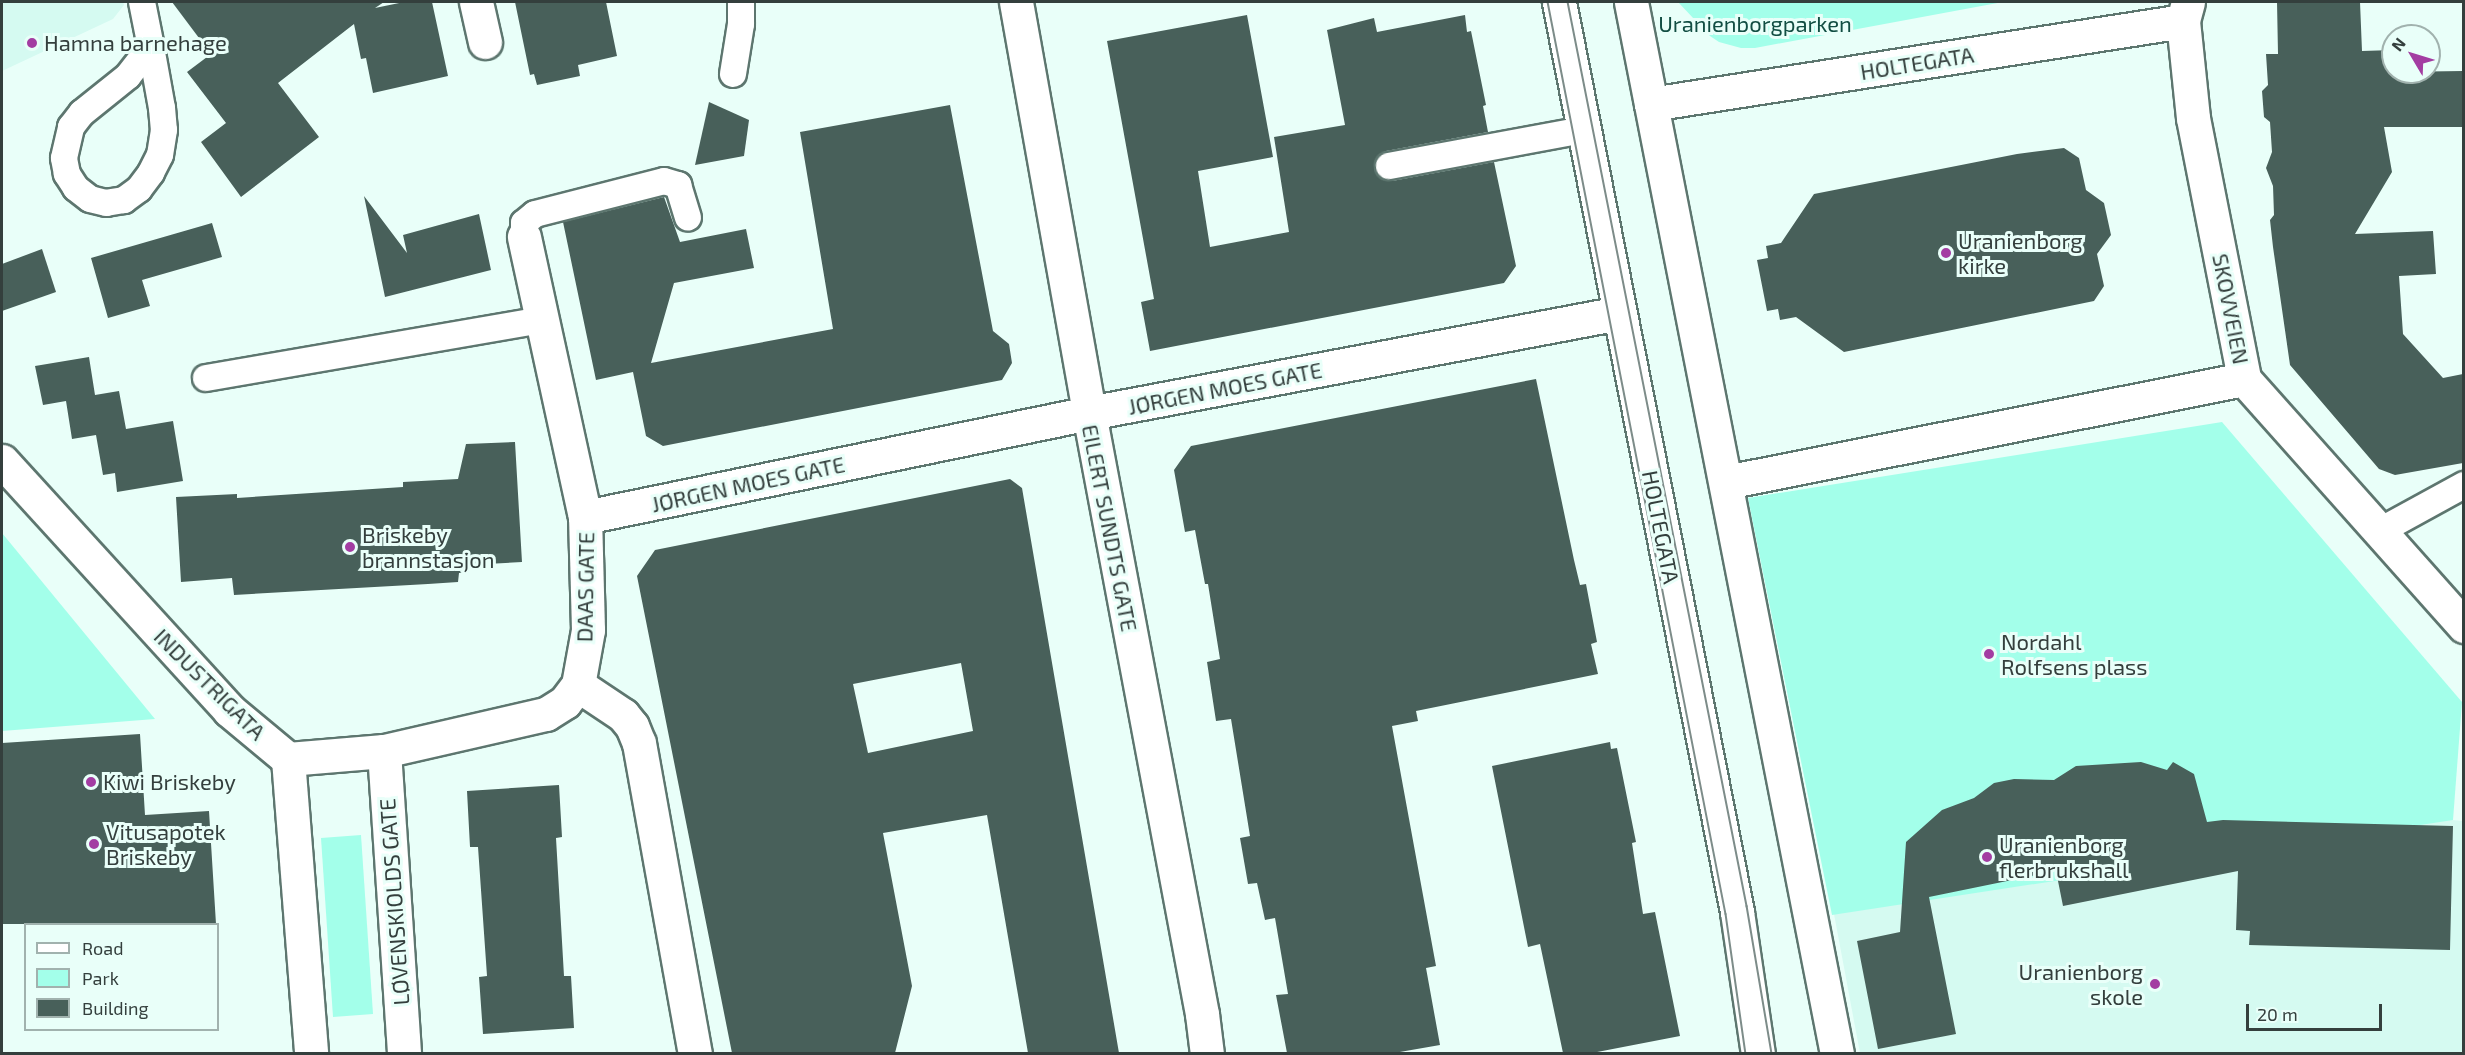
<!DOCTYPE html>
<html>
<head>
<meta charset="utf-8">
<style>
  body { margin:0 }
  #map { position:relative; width:2465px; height:1055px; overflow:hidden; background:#e9fff9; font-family:"Exo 2",sans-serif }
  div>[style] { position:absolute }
  .built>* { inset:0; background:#d5faf1 }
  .green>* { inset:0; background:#a3ffea }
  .building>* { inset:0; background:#48605a }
  .roads { filter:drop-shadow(2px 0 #5d766f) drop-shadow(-2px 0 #5d766f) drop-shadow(0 2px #5d766f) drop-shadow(0 -2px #5d766f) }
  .lane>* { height:26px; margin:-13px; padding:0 13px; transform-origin:13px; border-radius:13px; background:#fff }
  .street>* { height:33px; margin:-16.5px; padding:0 16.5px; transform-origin:16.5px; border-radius:16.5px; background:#fff }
  .secondary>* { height:33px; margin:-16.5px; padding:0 16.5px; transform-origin:16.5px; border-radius:16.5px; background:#fff }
  .tram>* { height:1.5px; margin:-0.75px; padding:0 0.75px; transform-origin:0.75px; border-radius:0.75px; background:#7d8c89 }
  .dots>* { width:16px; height:16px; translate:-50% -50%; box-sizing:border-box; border:3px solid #e9fff9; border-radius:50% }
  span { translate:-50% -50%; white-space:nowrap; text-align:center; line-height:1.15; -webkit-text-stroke:6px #e9fff9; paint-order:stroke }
  .park-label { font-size:22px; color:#124e43 }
  .poi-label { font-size:22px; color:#343f3d }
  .left { translate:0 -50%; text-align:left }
  .right { translate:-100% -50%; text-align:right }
  .street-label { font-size:22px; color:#343f3d }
  .frame { position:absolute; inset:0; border:3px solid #343f3d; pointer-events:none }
  .legend { position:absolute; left:24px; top:923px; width:195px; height:108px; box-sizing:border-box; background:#e9fff9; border:2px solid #a1b2ae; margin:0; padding:8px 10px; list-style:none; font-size:18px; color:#343f3d }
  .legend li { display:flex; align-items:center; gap:12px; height:30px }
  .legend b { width:30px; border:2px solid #a1b2ae }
  .north { position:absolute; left:2381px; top:24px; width:60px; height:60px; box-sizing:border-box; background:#e9fff9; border:2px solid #a1b2ae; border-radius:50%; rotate:308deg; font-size:16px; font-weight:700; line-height:24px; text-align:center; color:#343f3d }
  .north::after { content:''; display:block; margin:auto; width:21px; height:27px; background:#a33da2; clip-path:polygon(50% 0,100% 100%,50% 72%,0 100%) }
  .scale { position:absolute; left:2246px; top:1004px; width:136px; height:27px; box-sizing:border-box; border:3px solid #343f3d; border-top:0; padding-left:8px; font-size:18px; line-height:21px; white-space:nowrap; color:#343f3d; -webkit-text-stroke:4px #e9fff9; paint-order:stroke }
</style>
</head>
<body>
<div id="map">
  <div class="built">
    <i style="clip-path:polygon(2px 2px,123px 2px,124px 5px,113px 19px,2px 71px)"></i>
    <i style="clip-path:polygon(2387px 814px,2463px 821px,2463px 1053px,1860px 1053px,1834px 914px,1921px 896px)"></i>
  </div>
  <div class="green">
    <i style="clip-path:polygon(1678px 2px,2003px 2px,1755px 48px,1741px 48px,1719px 42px,1710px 36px)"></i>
    <i style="clip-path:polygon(2222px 422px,2462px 702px,2453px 820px,1832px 915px,1748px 498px)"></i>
    <i style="clip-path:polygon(2px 533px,155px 719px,2px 731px)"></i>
    <i style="clip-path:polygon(361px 835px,373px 1014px,333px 1017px,321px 838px)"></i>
  </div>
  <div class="building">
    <i style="clip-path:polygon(172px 2px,384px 2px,375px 8px,404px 2px,432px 2px,448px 76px,373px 93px,366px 58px,361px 59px,354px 24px,278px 83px,319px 137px,241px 197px,201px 142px,226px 123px,187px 72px,211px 54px)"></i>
    <i style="clip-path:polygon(515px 2px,606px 2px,617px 56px,578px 65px,580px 76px,537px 85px,534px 74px,530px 75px)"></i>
    <i style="clip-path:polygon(2277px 2px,2360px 2px,2362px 51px,2393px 50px,2393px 72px,2463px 71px,2463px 127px,2384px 127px,2392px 172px,2355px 234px,2433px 231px,2436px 274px,2399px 276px,2403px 334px,2443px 378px,2463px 374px,2463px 463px,2395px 475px,2379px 469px,2290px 365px,2273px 247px,2270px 220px,2274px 215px,2273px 186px,2266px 168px,2272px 152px,2270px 122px,2264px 117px,2262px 91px,2268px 85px,2266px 54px,2278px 54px)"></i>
    <i style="clip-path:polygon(1247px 15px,1273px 157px,1198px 171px,1210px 247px,1289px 232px,1274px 137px,1345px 125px,1327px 30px,1374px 18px,1377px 32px,1465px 15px,1467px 32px,1471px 31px,1486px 105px,1483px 106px,1488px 132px,1386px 151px,1379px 155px,1374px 168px,1378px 176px,1392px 181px,1494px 162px,1516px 266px,1504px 283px,1150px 351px,1141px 302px,1154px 299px,1107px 41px)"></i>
    <i style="clip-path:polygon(709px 102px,749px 120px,744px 156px,695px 165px)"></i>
    <i style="clip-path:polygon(950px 105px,993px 331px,1009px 344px,1012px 363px,1002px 380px,663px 446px,646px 436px,633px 372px,596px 380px,563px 222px,664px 197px,680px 242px,746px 229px,754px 268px,674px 283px,651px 363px,833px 329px,800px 132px)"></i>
    <i style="clip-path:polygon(2064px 148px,2079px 158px,2086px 190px,2104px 203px,2111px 235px,2097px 254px,2104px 286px,2094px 301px,1844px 352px,1796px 317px,1780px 320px,1778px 309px,1767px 311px,1757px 260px,1768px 258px,1766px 246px,1781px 243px,1814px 194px,2017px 154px)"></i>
    <i style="clip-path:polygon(364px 196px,407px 253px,403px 235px,479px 214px,491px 270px,385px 297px)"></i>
    <i style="clip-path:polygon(212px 223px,222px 257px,142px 280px,150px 306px,108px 318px,91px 258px)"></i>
    <i style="clip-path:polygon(42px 249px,56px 292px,2px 311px,2px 264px)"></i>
    <i style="clip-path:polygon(89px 357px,95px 395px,119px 391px,126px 429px,173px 421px,183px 481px,117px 492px,115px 473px,103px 475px,96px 435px,72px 439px,66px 401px,43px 405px,35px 366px)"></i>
    <i style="clip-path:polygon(1536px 379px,1574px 560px,1580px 585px,1586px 584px,1597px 642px,1591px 644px,1598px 674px,1416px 711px,1418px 721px,1392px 726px,1436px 966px,1426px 968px,1440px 1045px,1394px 1053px,1287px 1053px,1276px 995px,1288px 994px,1275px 918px,1265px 920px,1257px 883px,1248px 884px,1240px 838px,1250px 836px,1231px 719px,1216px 721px,1207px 662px,1220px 659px,1208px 584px,1205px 584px,1195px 530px,1185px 532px,1174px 470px,1191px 446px)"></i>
    <i style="clip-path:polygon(515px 442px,522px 562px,468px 565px,469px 572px,459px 573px,458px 582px,428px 584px,234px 595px,232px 578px,181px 582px,176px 497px,237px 494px,237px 498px,403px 487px,403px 482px,458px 479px,466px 444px)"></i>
    <i style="clip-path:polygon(evenodd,1010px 479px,1022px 488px,1119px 1053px,1028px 1053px,987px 815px,883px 833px,912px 986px,895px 1053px,732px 1053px,637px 576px,655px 550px,1010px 479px,961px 663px,973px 731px,868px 753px,853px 684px,961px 663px)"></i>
    <i style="clip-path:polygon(140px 734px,145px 815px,209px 811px,216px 924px,2px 924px,2px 743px)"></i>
    <i style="clip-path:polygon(1610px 742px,1611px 749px,1617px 748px,1636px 842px,1632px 843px,1643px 914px,1655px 912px,1680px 1036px,1592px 1053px,1563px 1053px,1540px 944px,1528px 947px,1492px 766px)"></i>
    <i style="clip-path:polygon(2141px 762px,2167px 770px,2173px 762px,2194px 774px,2207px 822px,2223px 820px,2453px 826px,2450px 950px,2249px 945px,2250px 931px,2236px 930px,2238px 871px,2063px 906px,2056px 871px,1929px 897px,1956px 1034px,1878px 1049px,1857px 941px,1900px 932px,1906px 842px,1942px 810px,1974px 798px,1994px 783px,2014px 779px,2054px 780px,2076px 766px)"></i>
    <i style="clip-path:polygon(559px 785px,562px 837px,556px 838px,564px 976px,571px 976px,574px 1028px,483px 1034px,479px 977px,487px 976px,478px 847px,470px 847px,467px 791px)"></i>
  </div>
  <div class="roads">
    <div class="lane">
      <i style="left:142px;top:2px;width:46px;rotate:78.7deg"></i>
      <i style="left:151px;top:47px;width:62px;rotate:79.8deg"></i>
      <i style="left:162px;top:108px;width:22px;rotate:85deg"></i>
      <i style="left:164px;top:130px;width:25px;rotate:99deg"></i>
      <i style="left:160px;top:155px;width:20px;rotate:117deg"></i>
      <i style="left:151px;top:173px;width:20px;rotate:127deg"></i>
      <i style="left:139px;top:189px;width:19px;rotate:144deg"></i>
      <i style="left:124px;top:200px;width:18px;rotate:171deg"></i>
      <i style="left:106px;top:203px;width:16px;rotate:-166deg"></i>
      <i style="left:90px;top:199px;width:18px;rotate:-142deg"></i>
      <i style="left:76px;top:188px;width:17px;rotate:-123deg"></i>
      <i style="left:67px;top:174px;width:16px;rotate:-101deg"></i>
      <i style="left:64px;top:158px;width:32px;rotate:-77deg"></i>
      <i style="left:71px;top:127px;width:18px;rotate:-52deg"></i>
      <i style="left:82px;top:113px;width:59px;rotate:-38.8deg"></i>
      <i style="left:128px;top:76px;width:37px;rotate:-52deg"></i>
      <i style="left:733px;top:74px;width:51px;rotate:-80.9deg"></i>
      <i style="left:741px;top:24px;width:22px;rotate:-90deg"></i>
      <i style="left:1389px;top:166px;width:198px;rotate:-10.5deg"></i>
      <i style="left:524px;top:237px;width:14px;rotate:-90deg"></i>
      <i style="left:524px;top:223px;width:14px;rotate:-39deg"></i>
      <i style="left:535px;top:214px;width:133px;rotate:-14.3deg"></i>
      <i style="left:664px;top:181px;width:15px;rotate:16deg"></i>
      <i style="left:678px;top:185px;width:34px;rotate:73deg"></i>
      <i style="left:206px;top:378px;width:341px;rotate:-9.8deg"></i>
      <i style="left:2380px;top:531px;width:96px;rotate:-28.7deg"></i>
    </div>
    <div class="street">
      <i style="left:476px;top:2px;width:41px;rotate:77.3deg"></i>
      <i style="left:1016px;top:2px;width:417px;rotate:79.9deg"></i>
      <i style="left:1089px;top:413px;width:612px;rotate:79.35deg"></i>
      <i style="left:1202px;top:1014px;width:40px;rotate:82.9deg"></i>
      <i style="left:1559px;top:2px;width:927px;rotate:78.93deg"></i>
      <i style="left:1737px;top:912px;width:144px;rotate:81.6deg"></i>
      <i style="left:1631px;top:2px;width:1072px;rotate:78.92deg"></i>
      <i style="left:2188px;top:2px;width:20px;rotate:105deg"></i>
      <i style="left:2183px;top:21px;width:98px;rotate:84.1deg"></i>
      <i style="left:2193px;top:118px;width:266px;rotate:78.9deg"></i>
      <i style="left:2244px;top:379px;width:331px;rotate:48.3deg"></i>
      <i style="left:1651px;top:104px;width:538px;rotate:-8.87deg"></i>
      <i style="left:1726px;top:482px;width:528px;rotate:-11.25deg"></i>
      <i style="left:585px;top:517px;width:515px;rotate:-11.66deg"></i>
      <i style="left:1089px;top:413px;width:539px;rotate:-10.68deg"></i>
      <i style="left:578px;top:685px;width:54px;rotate:33.7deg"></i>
      <i style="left:623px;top:715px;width:14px;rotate:51deg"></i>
      <i style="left:632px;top:726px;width:18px;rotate:68deg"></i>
      <i style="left:639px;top:743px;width:316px;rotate:79.8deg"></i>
      <i style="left:384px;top:751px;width:166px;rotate:-12.9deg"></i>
      <i style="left:546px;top:714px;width:22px;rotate:-32deg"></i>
      <i style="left:565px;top:702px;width:21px;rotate:-53deg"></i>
      <i style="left:578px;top:685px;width:56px;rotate:-79.7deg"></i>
      <i style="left:588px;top:630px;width:113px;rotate:-91.5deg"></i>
      <i style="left:585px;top:517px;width:287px;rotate:-102.3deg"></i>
    </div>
    <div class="secondary">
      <i style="left:2px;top:461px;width:337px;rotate:47.6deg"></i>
      <i style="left:229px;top:710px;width:77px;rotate:39.7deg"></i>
      <i style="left:288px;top:759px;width:96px;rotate:-4.8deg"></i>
      <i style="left:384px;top:751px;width:304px;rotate:86.2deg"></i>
      <i style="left:288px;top:759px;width:296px;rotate:85.5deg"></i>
    </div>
  </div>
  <div class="tram">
    <i style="left:1548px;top:2px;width:929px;rotate:78.96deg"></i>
    <i style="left:1726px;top:914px;width:141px;rotate:81.9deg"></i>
    <i style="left:1568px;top:2px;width:922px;rotate:78.8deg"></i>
    <i style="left:1747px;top:906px;width:150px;rotate:80.4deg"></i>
  </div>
  <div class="dots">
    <i style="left:32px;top:43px;background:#a33da2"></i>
    <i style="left:1946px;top:253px;background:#a33da2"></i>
    <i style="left:350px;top:547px;background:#a33da2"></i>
    <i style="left:1989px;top:654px;background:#a33da2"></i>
    <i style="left:91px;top:782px;background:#a33da2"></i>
    <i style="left:94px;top:844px;background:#a33da2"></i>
    <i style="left:1987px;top:857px;background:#a33da2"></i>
    <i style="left:2155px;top:984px;background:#a33da2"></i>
  </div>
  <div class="park-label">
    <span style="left:1755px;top:24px">Uranienborgparken</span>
  </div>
  <div class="poi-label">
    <span class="left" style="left:44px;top:43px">Hamna barnehage</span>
    <span class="left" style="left:1958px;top:253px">Uranienborg<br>kirke</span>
    <span class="left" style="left:362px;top:547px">Briskeby<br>brannstasjon</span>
    <span class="left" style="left:2001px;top:654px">Nordahl<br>Rolfsens plass</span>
    <span class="left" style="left:103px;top:782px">Kiwi Briskeby</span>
    <span class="left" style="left:106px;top:844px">Vitusapotek<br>Briskeby</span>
    <span class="left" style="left:1999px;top:857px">Uranienborg<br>flerbrukshall</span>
    <span class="right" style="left:2143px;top:984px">Uranienborg<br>skole</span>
  </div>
  <div class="street-label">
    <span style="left:1917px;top:63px;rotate:-9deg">HOLTEGATA</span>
    <span style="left:2231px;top:309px;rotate:79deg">SKOVVEIEN</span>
    <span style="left:1225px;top:388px;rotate:-11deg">JØRGEN MOES GATE</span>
    <span style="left:748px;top:484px;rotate:-12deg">JØRGEN MOES GATE</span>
    <span style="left:1661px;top:527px;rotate:79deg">HOLTEGATA</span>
    <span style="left:1110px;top:528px;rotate:79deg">EILERT SUNDTS GATE</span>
    <span style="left:585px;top:587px;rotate:-89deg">DAAS GATE</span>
    <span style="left:210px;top:684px;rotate:45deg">INDUSTRIGATA</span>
    <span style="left:394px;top:902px;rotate:-94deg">LØVENSKIOLDS GATE</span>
  </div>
  <div class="frame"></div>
  <ul class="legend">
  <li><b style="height:8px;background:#fff"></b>Road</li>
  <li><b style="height:16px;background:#a3ffea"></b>Park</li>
  <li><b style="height:16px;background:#48605a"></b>Building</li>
  </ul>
  <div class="north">N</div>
  <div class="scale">20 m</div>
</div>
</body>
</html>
